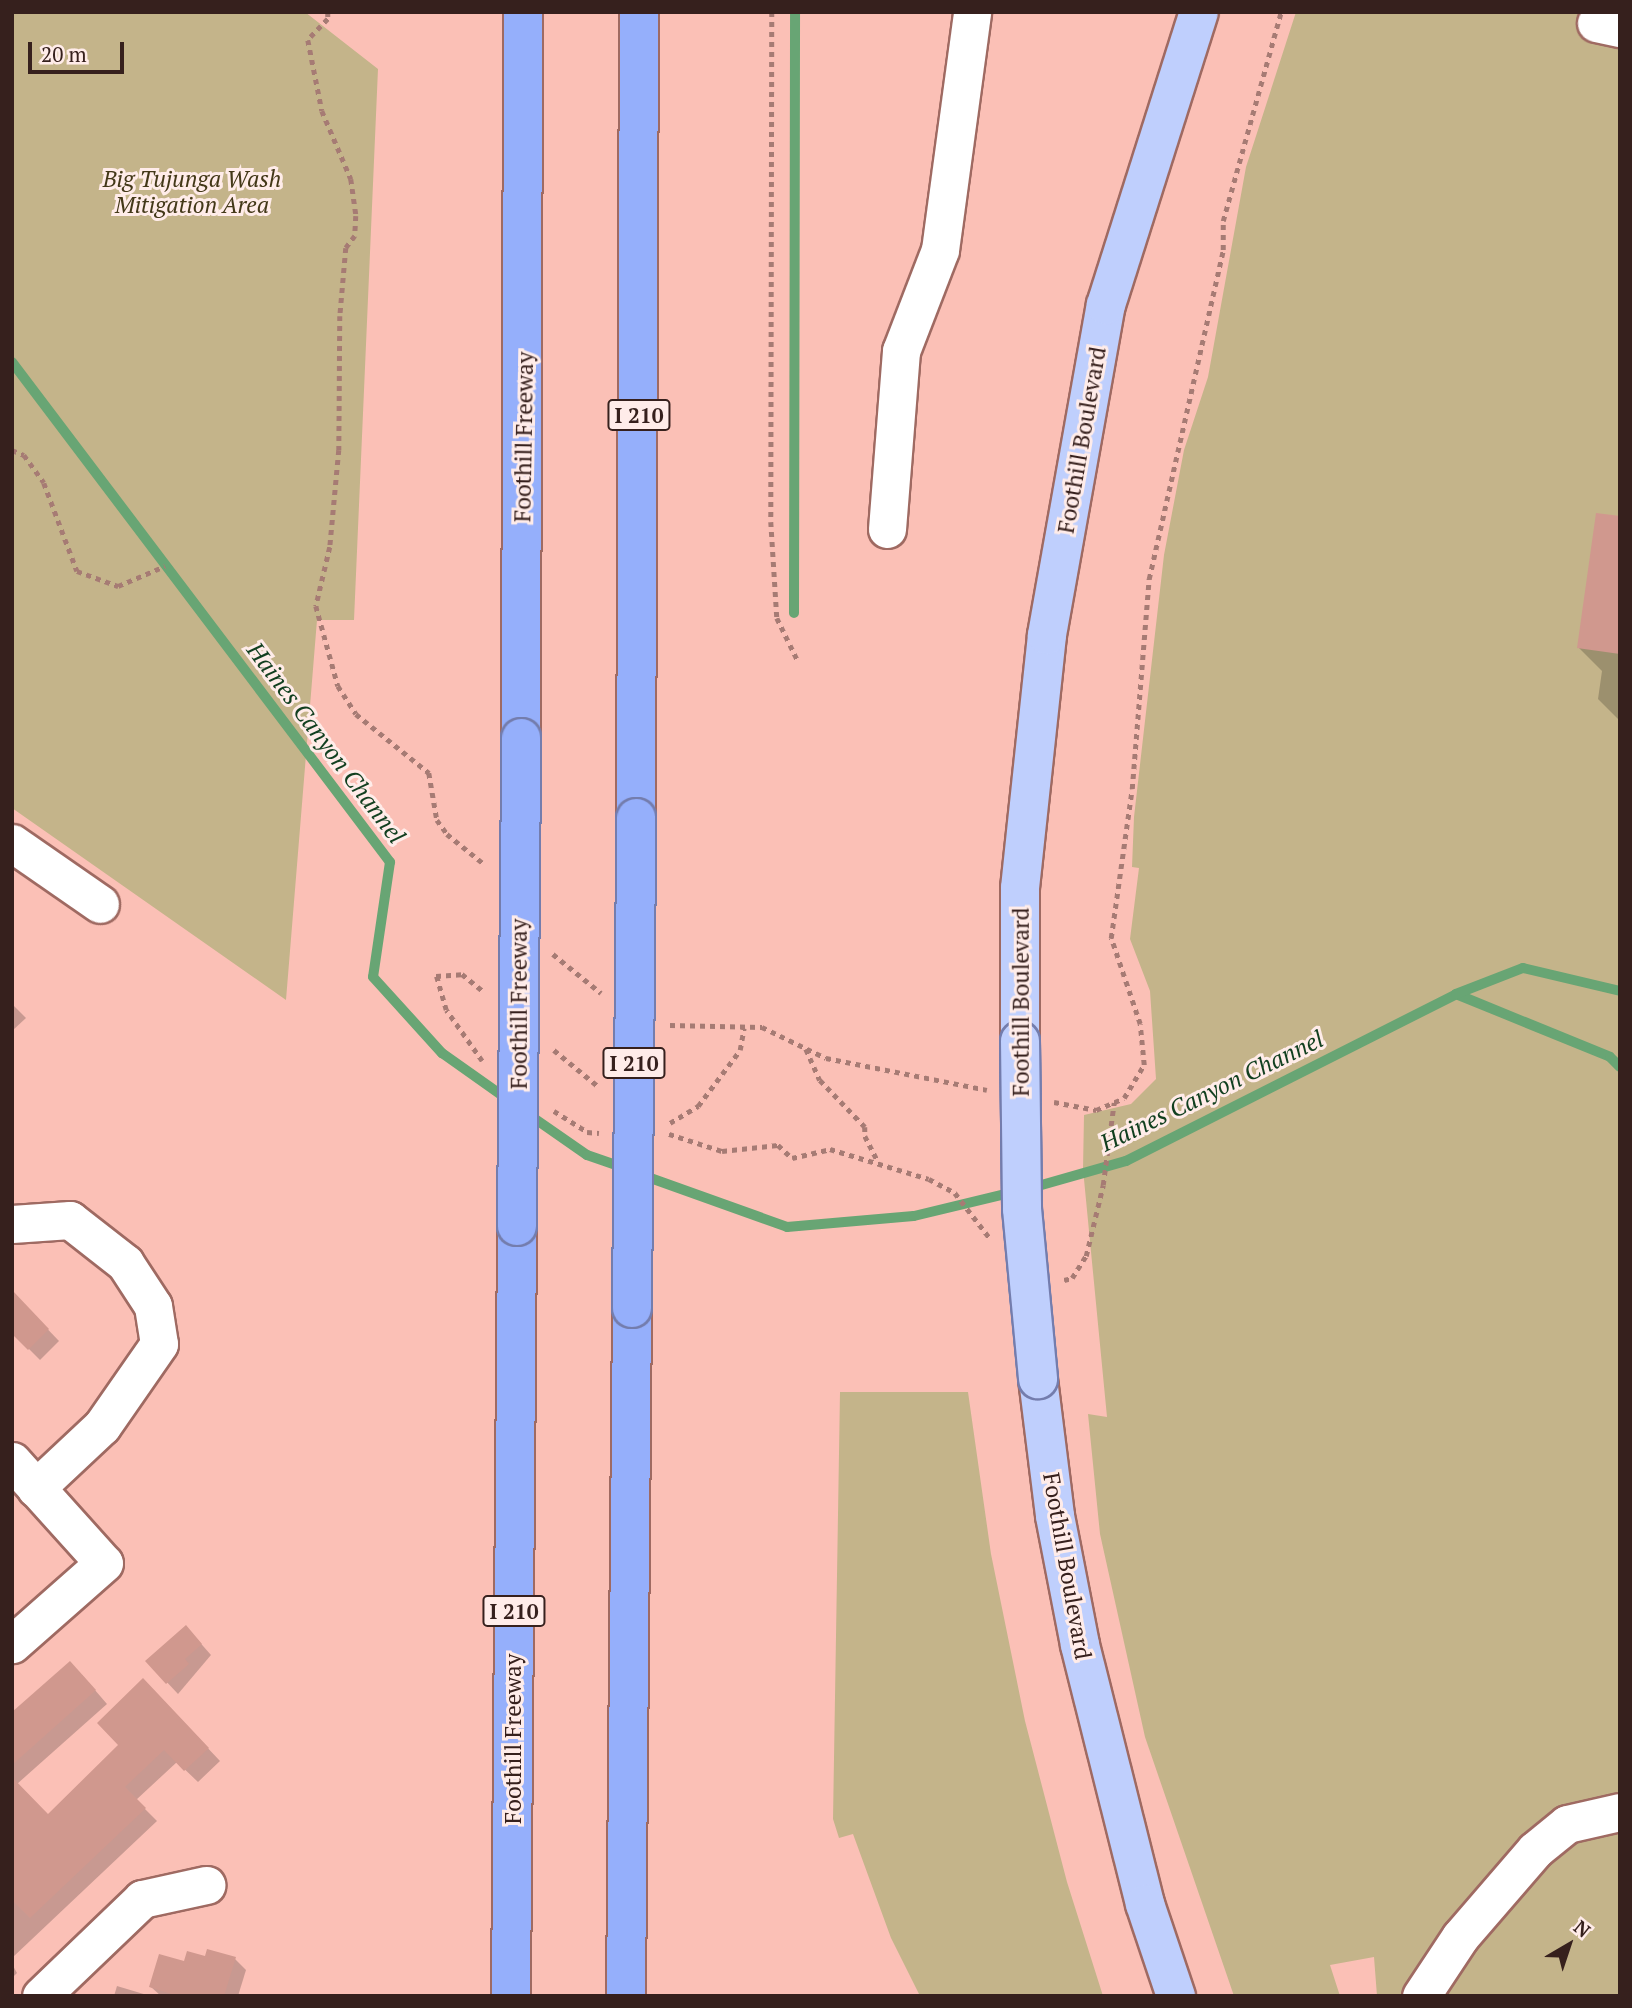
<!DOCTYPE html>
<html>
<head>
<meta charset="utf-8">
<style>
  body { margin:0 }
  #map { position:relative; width:1632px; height:2008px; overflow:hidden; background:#fbc0b6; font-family:"PT Serif",serif }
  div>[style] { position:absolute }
  .green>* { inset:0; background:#c4b48a }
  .shadow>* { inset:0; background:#0003 }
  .stream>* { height:10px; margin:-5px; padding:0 5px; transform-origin:5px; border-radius:5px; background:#68a574 }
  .building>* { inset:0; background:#d0988e }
  .path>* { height:4.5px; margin-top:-2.25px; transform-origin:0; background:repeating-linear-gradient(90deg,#a67b74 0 5px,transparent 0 10px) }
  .roads { filter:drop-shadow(2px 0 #9f6a62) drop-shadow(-2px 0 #9f6a62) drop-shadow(0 2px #9f6a62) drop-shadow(0 -2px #9f6a62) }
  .minor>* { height:37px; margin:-18.5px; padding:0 18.5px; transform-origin:18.5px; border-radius:18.5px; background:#fff }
  .major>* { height:38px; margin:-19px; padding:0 19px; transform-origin:19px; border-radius:19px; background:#bfcffd }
  .highway>* { height:38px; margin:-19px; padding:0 19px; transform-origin:19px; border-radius:19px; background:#95affb }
  .bridges { filter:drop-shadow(2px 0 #747dad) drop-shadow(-2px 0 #747dad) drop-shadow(0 2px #747dad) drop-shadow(0 -2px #747dad) }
  .major-bridge>* { height:38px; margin:-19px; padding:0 19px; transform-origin:19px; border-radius:19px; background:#bfcffd }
  .highway-bridge>* { height:38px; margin:-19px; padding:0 19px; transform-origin:19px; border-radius:19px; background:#95affb }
  span { translate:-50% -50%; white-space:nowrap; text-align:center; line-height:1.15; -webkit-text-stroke:6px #ffece9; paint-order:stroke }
  .shield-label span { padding:2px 5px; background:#ffece9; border:2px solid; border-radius:5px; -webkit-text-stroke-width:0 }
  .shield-label { font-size:21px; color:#36201d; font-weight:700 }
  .park-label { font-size:23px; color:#433818; font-style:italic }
  .street-label { font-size:23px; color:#36201d }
  .water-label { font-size:24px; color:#113f1f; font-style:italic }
  .frame { position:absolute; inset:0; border:14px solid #36201d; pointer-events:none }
  .north { position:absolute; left:1534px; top:1910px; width:70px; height:70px; -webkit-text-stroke:5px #ffece9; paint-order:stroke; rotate:39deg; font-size:19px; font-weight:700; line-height:28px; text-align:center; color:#36201d }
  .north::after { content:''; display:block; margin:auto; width:24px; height:32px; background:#36201d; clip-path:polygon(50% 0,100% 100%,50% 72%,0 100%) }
  .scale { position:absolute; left:28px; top:42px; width:96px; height:32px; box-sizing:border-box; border:4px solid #36201d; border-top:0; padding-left:9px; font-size:21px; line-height:24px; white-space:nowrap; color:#36201d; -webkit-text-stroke:5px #ffece9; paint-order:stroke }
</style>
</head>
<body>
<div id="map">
  <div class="green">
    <i style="clip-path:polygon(12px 12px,305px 12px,378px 69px,354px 620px,317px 620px,286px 1000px,12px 808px)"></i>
    <i style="clip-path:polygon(1296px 12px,1620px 12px,1620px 1996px,1377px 1996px,1374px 1957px,1330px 1965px,1340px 1996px,1234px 1996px,1145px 1737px,1100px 1534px,1088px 1414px,1107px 1417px,1083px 1169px,1084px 1115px,1131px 1104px,1156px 1079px,1150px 991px,1130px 939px,1139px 868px,1132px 867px,1134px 817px,1164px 555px,1184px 450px,1208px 377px,1246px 167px)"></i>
    <i style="clip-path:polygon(840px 1392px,968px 1392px,991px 1554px,1025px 1721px,1067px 1882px,1103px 1996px,920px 1996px,891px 1938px,853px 1834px,839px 1838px,833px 1819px)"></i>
  </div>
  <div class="shadow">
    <i style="clip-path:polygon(1620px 518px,1620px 721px,1598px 699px,1602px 671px,1579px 648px)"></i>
    <i style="clip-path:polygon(12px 1004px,26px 1018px,12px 1031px)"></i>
    <i style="clip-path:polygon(12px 1292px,59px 1341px,40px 1360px,12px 1332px)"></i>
    <i style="clip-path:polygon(196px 1638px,211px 1655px,178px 1694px,147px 1661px)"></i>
    <i style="clip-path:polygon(82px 1675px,107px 1704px,17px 1784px,48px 1816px,121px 1745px,155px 1692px,220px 1761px,198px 1782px,177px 1762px,136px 1800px,157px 1821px,12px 1958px,12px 1714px)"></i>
    <i style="clip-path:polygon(206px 1958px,235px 1959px,246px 1970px,238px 1996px,161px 1996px,151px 1987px,186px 1964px)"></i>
    <i style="clip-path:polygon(12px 1964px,17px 1973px,12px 1978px)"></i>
    <i style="clip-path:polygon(117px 1986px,147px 1995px,148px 1996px,114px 1996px)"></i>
  </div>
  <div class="stream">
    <i style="left:12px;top:362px;width:627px;rotate:52.91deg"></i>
    <i style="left:390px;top:862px;width:116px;rotate:98.4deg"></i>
    <i style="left:373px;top:977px;width:103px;rotate:47.8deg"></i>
    <i style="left:442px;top:1053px;width:80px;rotate:35.3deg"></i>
    <i style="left:794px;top:613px;width:601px;rotate:-89.9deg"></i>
    <i style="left:1456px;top:994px;width:166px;rotate:22.2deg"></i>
    <i style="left:1610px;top:1057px;width:14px;rotate:45deg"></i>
    <i style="left:528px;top:1114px;width:72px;rotate:34.8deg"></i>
    <i style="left:587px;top:1155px;width:39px;rotate:19deg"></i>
    <i style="left:642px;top:1175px;width:154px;rotate:19.7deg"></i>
    <i style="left:787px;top:1227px;width:127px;rotate:-5deg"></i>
    <i style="left:914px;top:1216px;width:102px;rotate:-13.6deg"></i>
    <i style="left:1031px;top:1188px;width:99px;rotate:-15.9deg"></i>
    <i style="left:1126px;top:1161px;width:370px;rotate:-26.8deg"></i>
    <i style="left:1456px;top:994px;width:72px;rotate:-21.2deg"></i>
    <i style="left:1523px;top:968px;width:100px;rotate:13.3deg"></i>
  </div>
  <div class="building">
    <i style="clip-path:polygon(1596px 513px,1620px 516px,1620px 654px,1577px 648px)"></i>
    <i style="clip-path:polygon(12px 1290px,49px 1329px,28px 1350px,12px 1334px)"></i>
    <i style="clip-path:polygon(186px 1625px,202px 1644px,185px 1659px,189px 1664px,166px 1684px,145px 1661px)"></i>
    <i style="clip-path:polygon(70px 1661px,96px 1690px,12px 1765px,12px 1712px)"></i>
    <i style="clip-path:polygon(143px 1678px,209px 1748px,184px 1771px,164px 1750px,125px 1787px,146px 1808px,30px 1918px,12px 1900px,12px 1777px,48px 1814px,118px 1745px,97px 1723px)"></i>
    <i style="clip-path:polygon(207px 1949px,236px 1957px,224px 1996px,178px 1996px,149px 1987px,159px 1954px,184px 1961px,187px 1951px,205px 1956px)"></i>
  </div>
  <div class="path">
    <i style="left:328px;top:12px;width:7px;rotate:90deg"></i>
    <i style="left:328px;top:19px;width:29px;rotate:134deg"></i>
    <i style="left:308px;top:40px;width:72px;rotate:78.8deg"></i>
    <i style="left:322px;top:111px;width:74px;rotate:66.9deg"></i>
    <i style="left:351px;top:179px;width:37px;rotate:82deg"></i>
    <i style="left:356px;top:216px;width:20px;rotate:93deg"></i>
    <i style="left:355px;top:236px;width:15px;rotate:127deg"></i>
    <i style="left:346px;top:248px;width:68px;rotate:95deg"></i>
    <i style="left:340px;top:316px;width:134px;rotate:90.4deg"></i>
    <i style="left:339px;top:450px;width:97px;rotate:95.3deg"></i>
    <i style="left:330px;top:547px;width:61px;rotate:103.3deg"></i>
    <i style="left:316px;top:606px;width:83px;rotate:74.6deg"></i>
    <i style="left:338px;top:686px;width:33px;rotate:57deg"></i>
    <i style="left:356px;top:714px;width:94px;rotate:38.9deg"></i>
    <i style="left:429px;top:773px;width:48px;rotate:80.3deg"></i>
    <i style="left:437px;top:820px;width:17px;rotate:54deg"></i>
    <i style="left:447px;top:834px;width:48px;rotate:39deg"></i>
    <i style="left:772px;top:12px;width:510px;rotate:90.11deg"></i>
    <i style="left:771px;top:522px;width:96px;rotate:86.4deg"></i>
    <i style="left:777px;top:618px;width:48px;rotate:64deg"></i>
    <i style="left:12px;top:450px;width:13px;rotate:23deg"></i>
    <i style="left:24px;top:455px;width:34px;rotate:54deg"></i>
    <i style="left:44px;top:483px;width:94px;rotate:69.4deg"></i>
    <i style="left:77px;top:571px;width:44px;rotate:20.1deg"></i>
    <i style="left:118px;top:586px;width:51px;rotate:-23.1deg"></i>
    <i style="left:553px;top:954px;width:62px;rotate:39.1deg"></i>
    <i style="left:670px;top:1025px;width:92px;rotate:1.2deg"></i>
    <i style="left:762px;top:1027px;width:71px;rotate:25.8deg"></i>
    <i style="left:826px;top:1058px;width:164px;rotate:11.2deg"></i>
    <i style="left:806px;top:1049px;width:34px;rotate:66deg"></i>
    <i style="left:820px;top:1080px;width:65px;rotate:46.2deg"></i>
    <i style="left:865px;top:1127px;width:9px;rotate:90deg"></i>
    <i style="left:865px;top:1136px;width:30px;rotate:63deg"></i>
    <i style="left:554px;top:1050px;width:58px;rotate:39.4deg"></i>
    <i style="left:482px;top:1061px;width:62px;rotate:-125.2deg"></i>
    <i style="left:446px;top:1010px;width:35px;rotate:-106deg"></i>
    <i style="left:436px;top:976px;width:26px;rotate:-4deg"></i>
    <i style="left:462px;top:974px;width:27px;rotate:39deg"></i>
    <i style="left:1054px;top:1102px;width:43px;rotate:10.8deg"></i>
    <i style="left:1096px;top:1110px;width:30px;rotate:-23deg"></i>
    <i style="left:1124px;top:1098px;width:39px;rotate:-59deg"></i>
    <i style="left:1144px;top:1065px;width:41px;rotate:-95.6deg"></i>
    <i style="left:1140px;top:1024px;width:91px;rotate:-108.6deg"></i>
    <i style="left:1111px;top:938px;width:150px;rotate:-82deg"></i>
    <i style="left:1132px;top:789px;width:211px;rotate:-85.4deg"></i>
    <i style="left:1149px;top:579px;width:337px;rotate:-77.3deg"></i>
    <i style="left:1223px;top:250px;width:29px;rotate:-90deg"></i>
    <i style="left:1223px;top:221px;width:217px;rotate:-74.5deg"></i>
    <i style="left:554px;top:1111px;width:39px;rotate:32deg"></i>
    <i style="left:587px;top:1132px;width:12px;rotate:5deg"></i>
    <i style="left:670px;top:1123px;width:33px;rotate:-31deg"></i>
    <i style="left:698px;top:1106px;width:70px;rotate:-53.1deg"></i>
    <i style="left:740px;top:1050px;width:22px;rotate:-80deg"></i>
    <i style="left:669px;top:1134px;width:56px;rotate:17.8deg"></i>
    <i style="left:722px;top:1151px;width:56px;rotate:-6.1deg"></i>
    <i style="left:778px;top:1145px;width:19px;rotate:43deg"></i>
    <i style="left:792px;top:1158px;width:39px;rotate:-13deg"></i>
    <i style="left:830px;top:1149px;width:103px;rotate:16.9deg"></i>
    <i style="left:929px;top:1179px;width:30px;rotate:28deg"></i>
    <i style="left:955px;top:1193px;width:56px;rotate:52.3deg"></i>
    <i style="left:1064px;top:1280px;width:8px;rotate:-14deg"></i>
    <i style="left:1072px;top:1278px;width:26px;rotate:-58deg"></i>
    <i style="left:1086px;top:1256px;width:73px;rotate:-76.5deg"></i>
    <i style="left:1103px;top:1185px;width:83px;rotate:-82.4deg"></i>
  </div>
  <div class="roads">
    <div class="minor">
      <i style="left:1596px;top:23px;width:25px;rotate:12deg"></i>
      <i style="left:887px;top:529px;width:179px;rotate:-85.5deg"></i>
      <i style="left:901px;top:351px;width:108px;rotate:-68.9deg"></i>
      <i style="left:940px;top:250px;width:240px;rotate:-82.3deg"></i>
      <i style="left:12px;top:843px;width:107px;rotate:34.7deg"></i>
      <i style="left:12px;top:1224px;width:58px;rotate:-3.9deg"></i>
      <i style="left:70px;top:1220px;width:70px;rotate:38deg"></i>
      <i style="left:125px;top:1263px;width:51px;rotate:56.9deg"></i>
      <i style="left:153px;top:1306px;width:38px;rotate:81deg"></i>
      <i style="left:159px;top:1344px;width:100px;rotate:124.8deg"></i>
      <i style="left:102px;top:1426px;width:91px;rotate:136.8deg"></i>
      <i style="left:12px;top:1461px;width:137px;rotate:48deg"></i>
      <i style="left:104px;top:1563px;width:123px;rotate:138.6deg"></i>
      <i style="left:41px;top:1996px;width:140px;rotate:-43.8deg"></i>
      <i style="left:142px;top:1899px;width:66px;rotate:-12.3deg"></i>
      <i style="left:1421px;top:1996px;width:71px;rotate:-56.5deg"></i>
      <i style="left:1460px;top:1937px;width:115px;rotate:-49.2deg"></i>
      <i style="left:1535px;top:1850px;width:41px;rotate:-39.1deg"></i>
      <i style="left:1567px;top:1824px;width:54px;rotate:-12.8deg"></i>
    </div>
    <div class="major">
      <i style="left:1020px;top:1041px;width:153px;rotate:-90deg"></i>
      <i style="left:1020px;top:888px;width:254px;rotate:-83.9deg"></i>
      <i style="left:1047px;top:635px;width:335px;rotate:-79.9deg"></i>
      <i style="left:1106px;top:305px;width:307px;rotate:-72.4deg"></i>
      <i style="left:1038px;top:1379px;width:138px;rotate:82.9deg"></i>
      <i style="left:1055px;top:1516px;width:131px;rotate:79deg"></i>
      <i style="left:1080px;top:1645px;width:267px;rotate:75.9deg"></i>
      <i style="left:1145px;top:1904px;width:97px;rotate:71.4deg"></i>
    </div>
    <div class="highway">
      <i style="left:521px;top:738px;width:726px;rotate:-89.84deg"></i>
      <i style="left:636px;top:818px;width:806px;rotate:-89.79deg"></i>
      <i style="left:511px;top:1996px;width:770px;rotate:-89.55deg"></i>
      <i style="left:626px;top:1996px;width:688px;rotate:-89.5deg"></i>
    </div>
  </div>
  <div class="bridges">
    <div class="major-bridge">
      <i style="left:1020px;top:1041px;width:168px;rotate:89.3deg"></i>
      <i style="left:1022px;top:1209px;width:171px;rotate:84.6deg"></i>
    </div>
    <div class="highway-bridge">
      <i style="left:517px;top:1226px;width:488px;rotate:-89.5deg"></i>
      <i style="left:632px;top:1308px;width:490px;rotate:-89.5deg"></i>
    </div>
  </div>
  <div class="shield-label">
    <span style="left:639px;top:415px">I 210</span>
    <span style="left:634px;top:1063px">I 210</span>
    <span style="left:514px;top:1611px">I 210</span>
  </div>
  <div class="park-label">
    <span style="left:192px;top:192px">Big Tujunga Wash<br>Mitigation Area</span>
  </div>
  <div class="street-label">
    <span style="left:524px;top:437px;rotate:-89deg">Foothill Freeway</span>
    <span style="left:1082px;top:440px;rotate:-80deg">Foothill Boulevard</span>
    <span style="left:1021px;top:1002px;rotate:-90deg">Foothill Boulevard</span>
    <span style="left:519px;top:1004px;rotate:-90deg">Foothill Freeway</span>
    <span style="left:1067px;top:1566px;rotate:80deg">Foothill Boulevard</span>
    <span style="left:513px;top:1739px;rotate:-90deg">Foothill Freeway</span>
  </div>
  <div class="water-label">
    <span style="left:326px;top:743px;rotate:53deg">Haines Canyon Channel</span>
    <span style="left:1212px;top:1091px;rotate:-26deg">Haines Canyon Channel</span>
  </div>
  <div class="frame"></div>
  <div class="north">N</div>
  <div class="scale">20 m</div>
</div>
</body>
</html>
